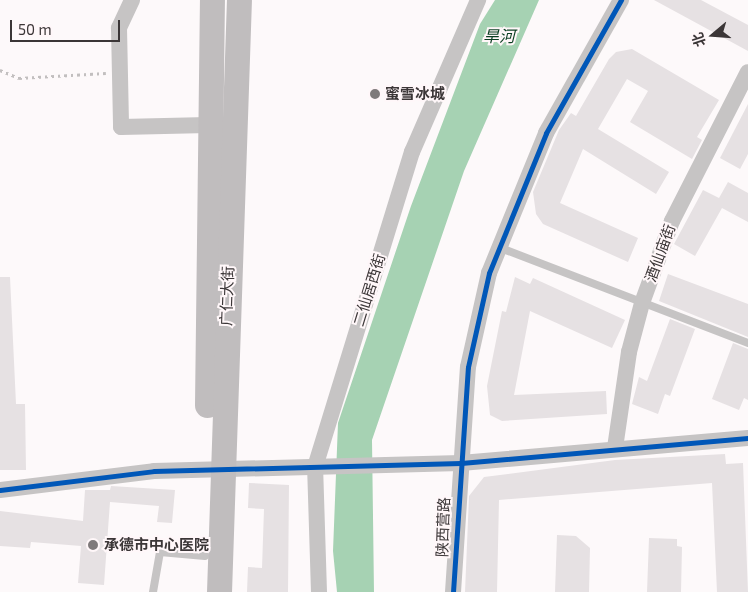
<!DOCTYPE html>
<html>
<head>
<meta charset="utf-8">
<style>
  body { margin:0 }
  #map { position:relative; width:748px; height:592px; overflow:hidden; background:#fdf9fa; font-family:"Exo 2","Noto Sans SC",sans-serif }
  div>[style] { position:absolute }
  .water>* { inset:0; background:#a6d2b3 }
  .building>* { inset:0; background:#e6e1e3 }
  .path>* { height:2.5px; margin-top:-1.25px; transform-origin:0; background:repeating-linear-gradient(90deg,#c2bfbf 0 2.5px,transparent 0 6.5px) }
  .lane>* { height:8px; margin:-4px; padding:0 4px; transform-origin:4px; border-radius:4px; background:#c6c4c4 }
  .street>* { height:16px; margin:-8px; padding:0 8px; transform-origin:8px; border-radius:8px; background:#c6c4c4 }
  .primary>* { height:25px; margin:-12.5px; padding:0 12.5px; transform-origin:12.5px; border-radius:12.5px; background:#c0bdbe }
  .cycleway>* { height:5px; margin:-2.5px; padding:0 2.5px; transform-origin:2.5px; border-radius:2.5px; background:#0057b8 }
  .dots>* { width:14px; height:14px; translate:-50% -50%; box-sizing:border-box; border:2px solid #fff7f9; border-radius:50% }
  span { translate:-50% -50%; white-space:nowrap; text-align:center; line-height:1.15; -webkit-text-stroke:4px #fff7f9; paint-order:stroke }
  .poi-label { font-size:15px; color:#3b3637; font-weight:700 }
  .left { translate:0 -50%; text-align:left }
  .street-label { font-size:15px; color:#3b3637 }
  .water-label { font-size:16px; color:#093d20; font-style:italic }
  .north { position:absolute; left:688px; top:10px; width:50px; height:50px; -webkit-text-stroke:4px #fff7f9; paint-order:stroke; rotate:252deg; font-size:14px; font-weight:700; line-height:20px; text-align:center; color:#3b3637 }
  .north::after { content:''; display:block; margin:auto; width:18px; height:22px; background:#3b3637; clip-path:polygon(50% 0,100% 100%,50% 72%,0 100%) }
  .scale { position:absolute; left:10px; top:20px; width:110px; height:22px; box-sizing:border-box; border:2px solid #3b3637; border-top:0; padding-left:6px; font-size:15px; line-height:18px; white-space:nowrap; color:#3b3637; -webkit-text-stroke:4px #fff7f9; paint-order:stroke }
</style>
</head>
<body>
<div id="map">
  <div class="water">
    <i style="clip-path:polygon(495px 0,539px 0,464px 171px,372px 440px,374px 592px,337px 592px,333px 551px,338px 423px,411px 206px,480px 24px)"></i>
  </div>
  <div class="building">
    <i style="clip-path:polygon(654px 0,701px 0,748px 25px,748px 51px)"></i>
    <i style="clip-path:polygon(632px 49px,719px 100px,697px 137px,702px 140px,692px 159px,630px 122px,648px 91px,627px 79px,598px 129px,669px 172px,656px 194px,583px 149px,560px 203px,638px 238px,628px 262px,543px 224px,536px 214px,533px 192px,559px 130px,571px 113px,576px 116px,609px 59px,616px 52px)"></i>
    <i style="clip-path:polygon(748px 104px,748px 154px,740px 169px,720px 158px)"></i>
    <i style="clip-path:polygon(728px 182px,748px 193px,748px 222px,722px 208px,695px 256px,674px 244px,703px 190px,719px 198px)"></i>
    <i style="clip-path:polygon(668px 274px,748px 304px,748px 337px,659px 301px)"></i>
    <i style="clip-path:polygon(0 277px,10px 277px,16px 404px,25px 404px,26px 470px,0 470px)"></i>
    <i style="clip-path:polygon(515px 277px,530px 284px,533px 278px,625px 320px,612px 348px,530px 311px,514px 395px,606px 391px,607px 414px,502px 421px,490px 415px,487px 386px,502px 311px,506px 312px)"></i>
    <i style="clip-path:polygon(670px 319px,695px 329px,670px 396px,665px 394px,658px 414px,632px 404px,639px 377px,647px 381px)"></i>
    <i style="clip-path:polygon(733px 343px,748px 349px,748px 400px,744px 398px,739px 410px,712px 399px)"></i>
    <i style="clip-path:polygon(725px 454px,726px 464px,743px 463px,748px 592px,717px 592px,712px 483px,499px 500px,497px 592px,465px 592px,469px 496px,484px 477px,615px 460px)"></i>
    <i style="clip-path:polygon(249px 483px,289px 485px,288px 592px,247px 592px,248px 567px,262px 568px,264px 509px,248px 508px)"></i>
    <i style="clip-path:polygon(111px 486px,175px 490px,172px 523px,157px 522px,159px 506px,110px 502px,104px 585px,78px 583px,81px 546px,31px 542px,30px 548px,0 546px,0 511px,83px 521px,85px 490px,110px 490px)"></i>
    <i style="clip-path:polygon(557px 535px,576px 536px,590px 548px,589px 592px,555px 592px)"></i>
    <i style="clip-path:polygon(649px 538px,677px 539px,677px 546px,682px 547px,681px 592px,647px 592px)"></i>
  </div>
  <div class="path">
    <i style="left:0;top:70px;width:21px;rotate:23deg"></i>
    <i style="left:19px;top:78px;width:87px;rotate:-3.3deg"></i>
  </div>
  <div class="lane">
    <i style="left:498px;top:247px;width:268px;rotate:21deg"></i>
    <i style="left:153px;top:592px;width:41px;rotate:-80.1deg"></i>
    <i style="left:160px;top:552px;width:45px;rotate:5.1deg"></i>
  </div>
  <div class="street">
    <i style="left:132px;top:0;width:31px;rotate:115deg"></i>
    <i style="left:119px;top:28px;width:99px;rotate:88.8deg"></i>
    <i style="left:121px;top:127px;width:87px;rotate:-1.3deg"></i>
    <i style="left:615px;top:448px;width:97px;rotate:-81.7deg"></i>
    <i style="left:629px;top:352px;width:51px;rotate:-75.1deg"></i>
    <i style="left:642px;top:303px;width:87px;rotate:-69.9deg"></i>
    <i style="left:672px;top:221px;width:167px;rotate:-63deg"></i>
    <i style="left:0;top:490px;width:155px;rotate:-7deg"></i>
    <i style="left:154px;top:471px;width:307px;rotate:-1.5deg"></i>
    <i style="left:461px;top:463px;width:288px;rotate:-5deg"></i>
    <i style="left:319px;top:592px;width:125px;rotate:-91.8deg"></i>
    <i style="left:315px;top:467px;width:330px;rotate:-72.9deg"></i>
    <i style="left:412px;top:152px;width:166px;rotate:-66.5deg"></i>
    <i style="left:453px;top:592px;width:225px;rotate:-86.2deg"></i>
    <i style="left:468px;top:367px;width:96px;rotate:-77.4deg"></i>
    <i style="left:489px;top:273px;width:151px;rotate:-67.8deg"></i>
    <i style="left:546px;top:133px;width:153px;rotate:-60.6deg"></i>
  </div>
  <div class="primary">
    <i style="left:207px;top:405px;width:405px;rotate:-89.3deg"></i>
    <i style="left:219px;top:592px;width:592px;rotate:-88.07deg"></i>
  </div>
  <div class="cycleway">
    <i style="left:0;top:490px;width:155px;rotate:-7deg"></i>
    <i style="left:154px;top:471px;width:307px;rotate:-1.5deg"></i>
    <i style="left:461px;top:463px;width:288px;rotate:-5deg"></i>
    <i style="left:453px;top:592px;width:225px;rotate:-86.2deg"></i>
    <i style="left:468px;top:367px;width:96px;rotate:-77.4deg"></i>
    <i style="left:489px;top:273px;width:151px;rotate:-67.8deg"></i>
    <i style="left:546px;top:133px;width:153px;rotate:-60.6deg"></i>
  </div>
  <div class="dots">
    <i style="left:375px;top:94px;background:#7f7a7b"></i>
    <i style="left:93px;top:545px;background:#7f7a7b"></i>
  </div>
  <div class="poi-label">
    <span class="left" style="left:385px;top:94px">蜜雪冰城</span>
    <span class="left" style="left:104px;top:545px">承德市中心医院</span>
  </div>
  <div class="street-label">
    <span style="left:660px;top:253px;rotate:-70deg">酒仙庙街</span>
    <span style="left:369px;top:290px;rotate:-73deg">二仙居西街</span>
    <span style="left:227px;top:296px;rotate:-88deg">广仁大街</span>
    <span style="left:443px;top:527px;rotate:-88deg">陕西营路</span>
  </div>
  <div class="water-label">
    <span style="left:499px;top:36px">旱河</span>
  </div>
  <div class="north">北</div>
  <div class="scale">50 m</div>
</div>
</body>
</html>
